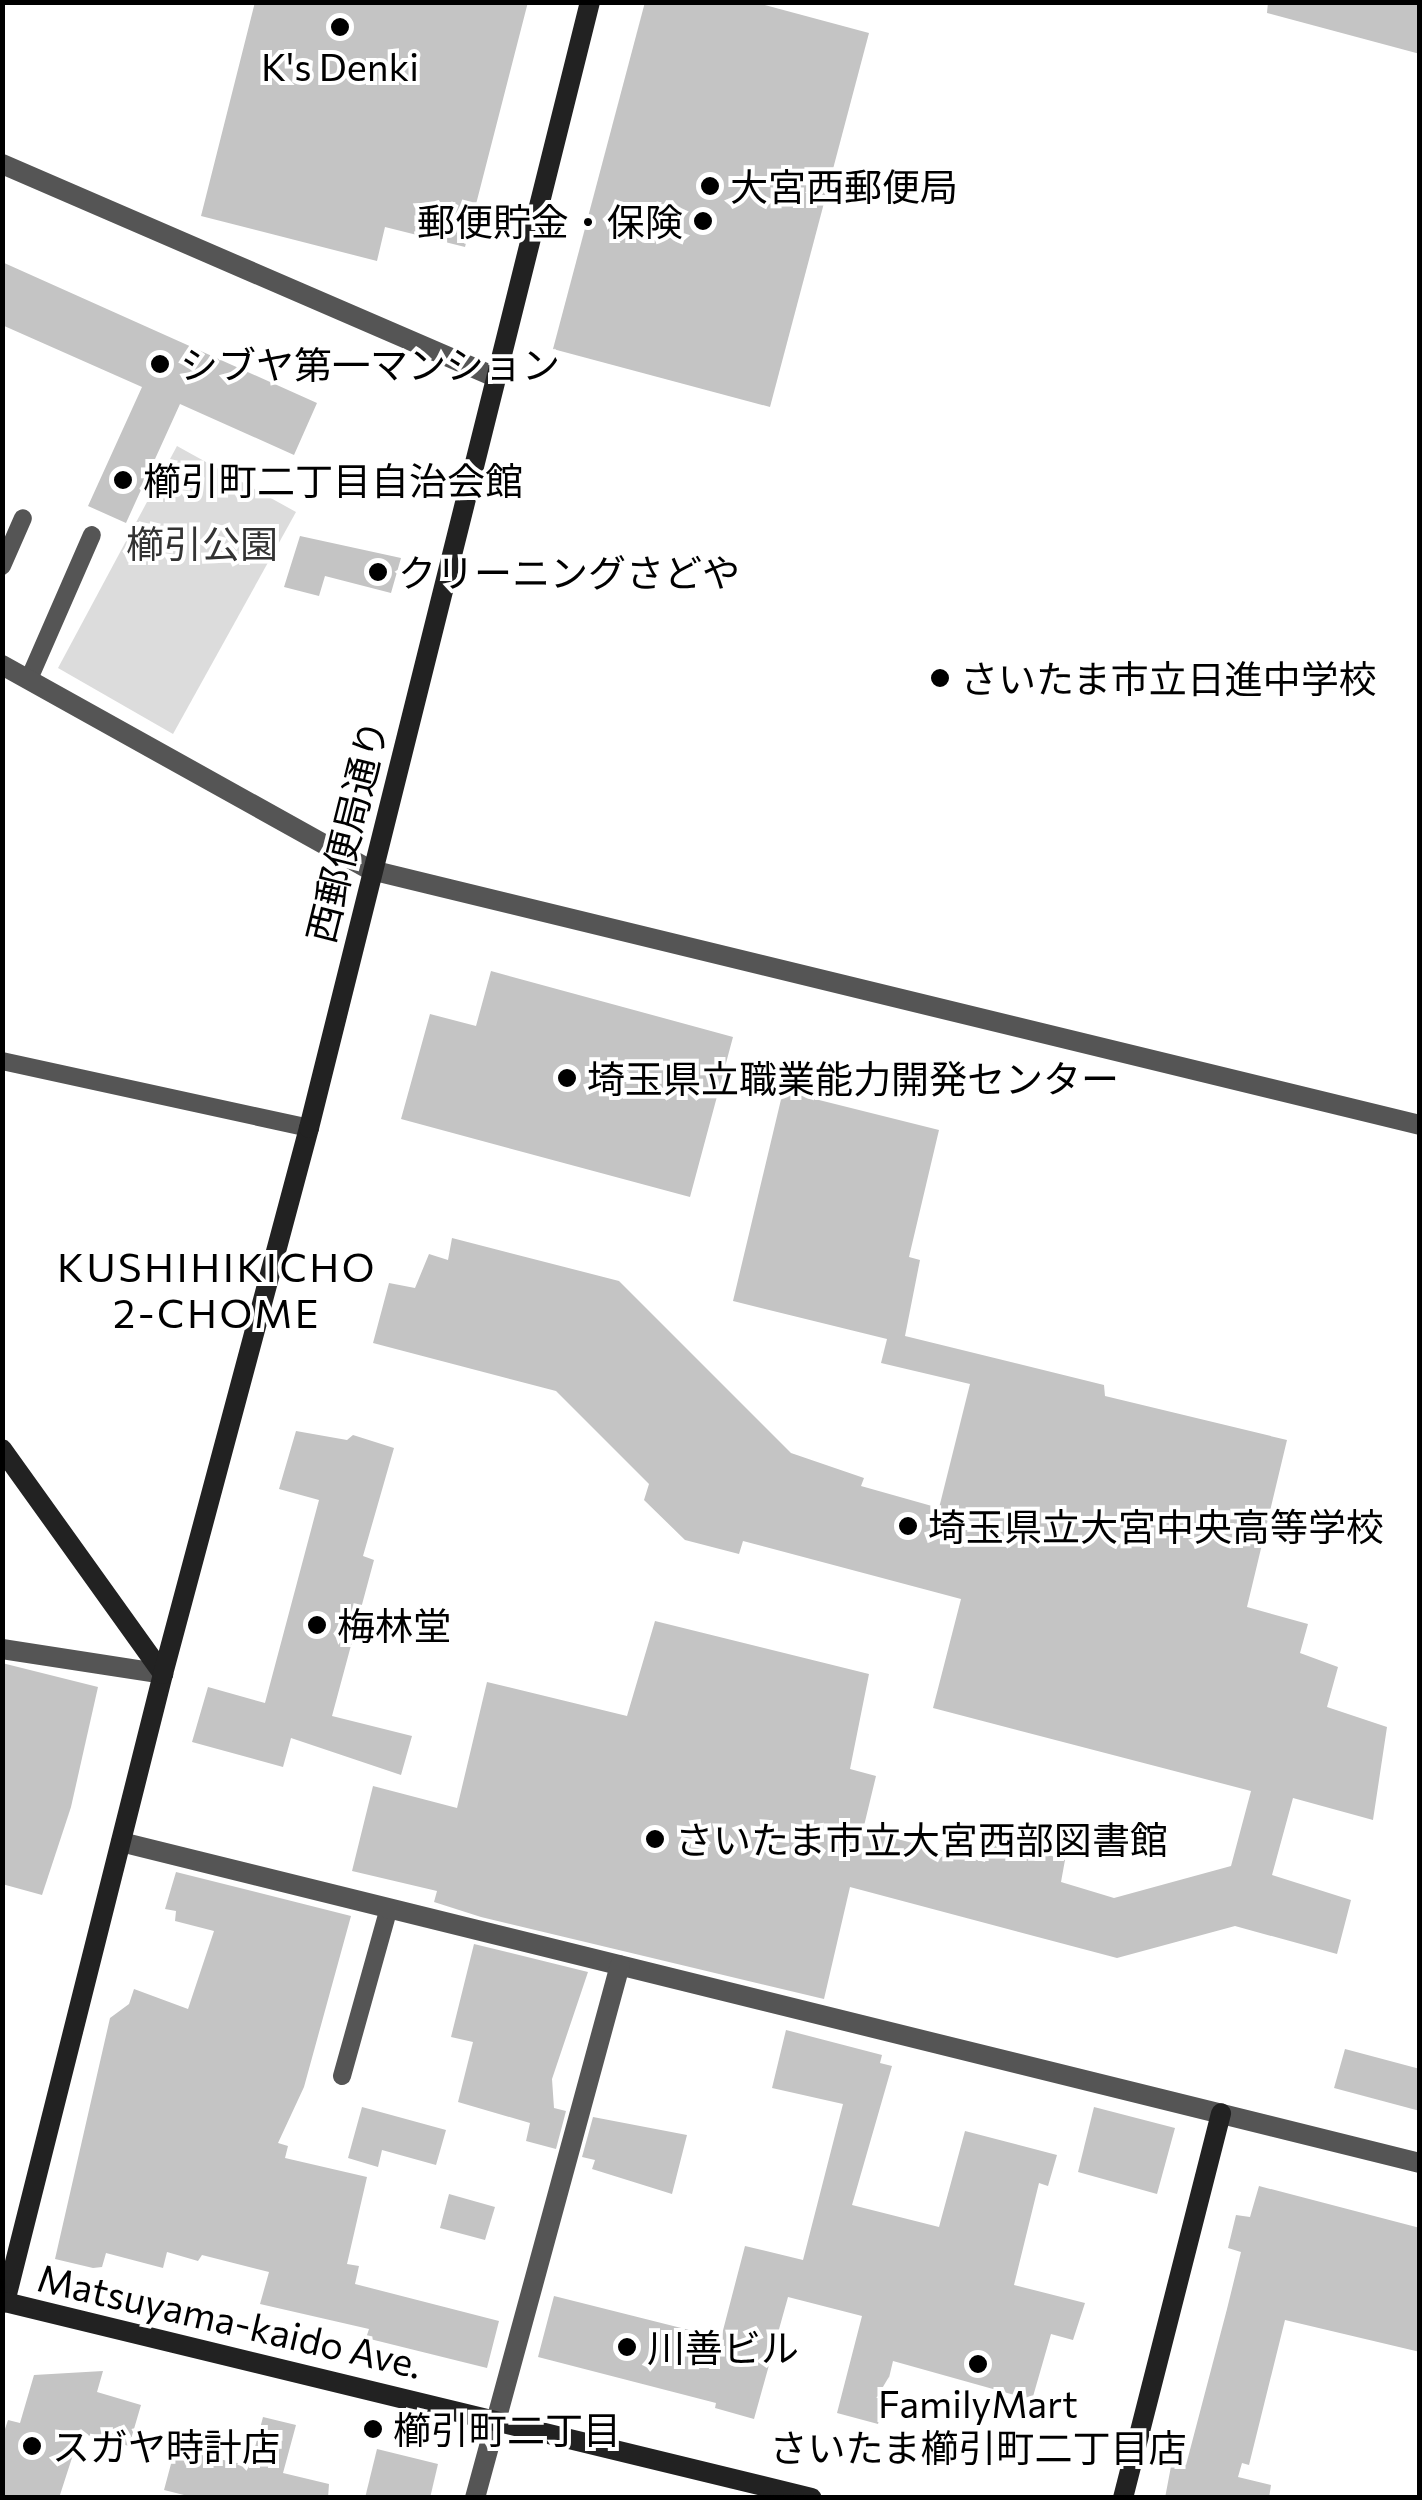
<!DOCTYPE html>
<html>
<head>
<meta charset="utf-8">
<style>
  body { margin:0 }
  #map { position:relative; width:1422px; height:2500px; overflow:hidden; background:#fff; font-family:Commissioner,"Noto Sans JP",sans-serif }
  div>[style] { position:absolute }
  .green>* { inset:0; background:#dcdcdc }
  .building>* { inset:0; background:#c4c4c4 }
  .lane>* { height:18px; margin:-9px; padding:0 9px; transform-origin:9px; border-radius:9px; background:#555 }
  .street>* { height:20px; margin:-10px; padding:0 10px; transform-origin:10px; border-radius:10px; background:#555 }
  .secondary>* { height:20px; margin:-10px; padding:0 10px; transform-origin:10px; border-radius:10px; background:#222 }
  .dots>* { width:28px; height:28px; translate:-50% -50%; box-sizing:border-box; border:5px solid #fff; border-radius:50% }
  span { translate:-50% -50%; white-space:nowrap; text-align:center; line-height:1.15; -webkit-text-stroke:8px #fff; paint-order:stroke }
  .poi-label { font-size:38px; color:#000 }
  .left { translate:0 -50%; text-align:left }
  .right { translate:-100% -50%; text-align:right }
  .park-label { font-size:38px; color:#333 }
  .street-label { font-size:38px; color:#000 }
  .neighbourhood-label { font-size:40px; color:#000; letter-spacing:2.5px }
  .frame { position:absolute; inset:0; border:5px solid #000; pointer-events:none }
</style>
</head>
<body>
<div id="map">
  <div class="green">
    <i style="clip-path:polygon(177px 446px,296px 512px,173px 734px,58px 668px)"></i>
  </div>
  <div class="building">
    <i style="clip-path:polygon(255px 2px,528px 2px,465px 247px,385px 227px,377px 261px,201px 216px)"></i>
    <i style="clip-path:polygon(645px 2px,754px 2px,869px 33px,770px 407px,553px 349px)"></i>
    <i style="clip-path:polygon(1268px 2px,1420px 2px,1420px 54px,1267px 13px)"></i>
    <i style="clip-path:polygon(2px 262px,317px 403px,294px 455px,180px 404px,126px 523px,88px 506px,142px 387px,2px 325px)"></i>
    <i style="clip-path:polygon(300px 536px,401px 558px,391px 593px,325px 576px,319px 596px,284px 587px)"></i>
    <i style="clip-path:polygon(491px 971px,733px 1037px,690px 1197px,401px 1119px,430px 1014px,476px 1026px)"></i>
    <i style="clip-path:polygon(783px 1091px,939px 1130px,909px 1257px,920px 1260px,905px 1336px,1104px 1385px,1105px 1396px,1287px 1440px,1247px 1607px,1308px 1624px,1300px 1653px,1338px 1667px,1327px 1707px,1387px 1727px,1373px 1820px,1293px 1798px,1272px 1875px,1351px 1900px,1337px 1954px,1235px 1926px,1117px 1958px,850px 1887px,824px 1999px,481px 1917px,434px 1902px,437px 1891px,352px 1871px,373px 1786px,457px 1808px,487px 1682px,627px 1716px,655px 1621px,869px 1674px,850px 1769px,876px 1776px,863px 1830px,985px 1862px,992px 1838px,1065px 1860px,1061px 1882px,1114px 1898px,1231px 1866px,1251px 1791px,933px 1708px,961px 1599px,743px 1541px,739px 1554px,685px 1540px,644px 1500px,649px 1484px,556px 1391px,373px 1343px,389px 1283px,415px 1288px,429px 1254px,448px 1260px,452px 1238px,619px 1281px,791px 1453px,864px 1478px,861px 1486px,939px 1508px,970px 1384px,881px 1363px,887px 1339px,733px 1301px)"></i>
    <i style="clip-path:polygon(296px 1431px,347px 1440px,353px 1435px,394px 1448px,363px 1556px,374px 1560px,332px 1716px,412px 1736px,401px 1775px,291px 1738px,283px 1767px,192px 1742px,208px 1687px,265px 1703px,319px 1500px,279px 1489px)"></i>
    <i style="clip-path:polygon(2px 1663px,98px 1687px,71px 1807px,42px 1895px,2px 1884px)"></i>
    <i style="clip-path:polygon(176px 1872px,351px 1916px,304px 2087px,278px 2143px,288px 2146px,285px 2158px,367px 2177px,347px 2264px,359px 2266px,355px 2284px,499px 2321px,487px 2368px,366px 2338px,369px 2329px,260px 2304px,269px 2272px,202px 2255px,198px 2261px,167px 2252px,163px 2268px,106px 2253px,102px 2267px,93px 2268px,55px 2259px,110px 2018px,129px 2004px,134px 1989px,188px 2009px,214px 1931px,175px 1921px,176px 1911px,165px 1909px)"></i>
    <i style="clip-path:polygon(474px 1944px,588px 1972px,552px 2079px,554px 2108px,566px 2111px,556px 2149px,526px 2141px,530px 2123px,458px 2102px,473px 2042px,451px 2037px)"></i>
    <i style="clip-path:polygon(786px 2030px,882px 2055px,880px 2063px,892px 2066px,852px 2205px,939px 2227px,965px 2131px,1057px 2155px,1048px 2186px,1039px 2183px,1014px 2285px,1085px 2303px,1073px 2340px,1051px 2334px,1032px 2400px,893px 2361px,878px 2424px,837px 2413px,862px 2316px,788px 2297px,754px 2419px,715px 2408px,716px 2403px,538px 2357px,554px 2296px,721px 2338px,745px 2246px,803px 2260px,843px 2104px,772px 2088px)"></i>
    <i style="clip-path:polygon(1345px 2049px,1420px 2069px,1420px 2111px,1334px 2088px)"></i>
    <i style="clip-path:polygon(362px 2107px,446px 2130px,436px 2165px,382px 2150px,378px 2167px,348px 2158px)"></i>
    <i style="clip-path:polygon(1094px 2107px,1175px 2128px,1157px 2194px,1078px 2172px)"></i>
    <i style="clip-path:polygon(593px 2117px,687px 2135px,672px 2194px,592px 2169px,595px 2160px,582px 2157px)"></i>
    <i style="clip-path:polygon(1259px 2186px,1420px 2228px,1420px 2352px,1285px 2320px,1249px 2465px,1242px 2463px,1238px 2477px,1271px 2485px,1269px 2498px,1165px 2498px,1172px 2461px,1186px 2465px,1227px 2309px,1241px 2252px,1228px 2248px,1236px 2215px,1250px 2217px)"></i>
    <i style="clip-path:polygon(449px 2194px,495px 2207px,485px 2240px,440px 2228px)"></i>
    <i style="clip-path:polygon(103px 2371px,97px 2392px,141px 2405px,129px 2446px,80px 2433px,59px 2498px,2px 2498px,2px 2438px,8px 2420px,20px 2423px,34px 2375px)"></i>
    <i style="clip-path:polygon(263px 2417px,296px 2425px,283px 2473px,329px 2484px,328px 2498px,196px 2498px,164px 2490px,175px 2449px,250px 2466px)"></i>
    <i style="clip-path:polygon(377px 2449px,438px 2464px,430px 2498px,365px 2498px)"></i>
  </div>
  <div class="lane">
    <i style="left:2px;top:566px;width:52px;rotate:-66.4deg"></i>
    <i style="left:29px;top:679px;width:157px;rotate:-66.4deg"></i>
    <i style="left:2px;top:1061px;width:314px;rotate:12.3deg"></i>
    <i style="left:342px;top:2076px;width:174px;rotate:-74.4deg"></i>
  </div>
  <div class="street">
    <i style="left:2px;top:164px;width:537px;rotate:23.37deg"></i>
    <i style="left:2px;top:665px;width:422px;rotate:29.1deg"></i>
    <i style="left:371px;top:870px;width:1080px;rotate:13.66deg"></i>
    <i style="left:2px;top:1649px;width:163px;rotate:8.8deg"></i>
    <i style="left:121px;top:1842px;width:1338px;rotate:13.88deg"></i>
    <i style="left:475px;top:2498px;width:552px;rotate:-74.78deg"></i>
  </div>
  <div class="secondary">
    <i style="left:2px;top:1449px;width:277px;rotate:54.4deg"></i>
    <i style="left:163px;top:1674px;width:648px;rotate:104.12deg"></i>
    <i style="left:5px;top:2302px;width:830px;rotate:13.65deg"></i>
    <i style="left:163px;top:1674px;width:565px;rotate:-75.03deg"></i>
    <i style="left:309px;top:1128px;width:1161px;rotate:-75.99deg"></i>
    <i style="left:1123px;top:2498px;width:397px;rotate:-75.7deg"></i>
  </div>
  <div class="dots">
    <i style="left:340px;top:27px;background:#000"></i>
    <i style="left:710px;top:186px;background:#000"></i>
    <i style="left:703px;top:221px;background:#000"></i>
    <i style="left:160px;top:364px;background:#000"></i>
    <i style="left:123px;top:480px;background:#000"></i>
    <i style="left:378px;top:572px;background:#000"></i>
    <i style="left:940px;top:678px;background:#000"></i>
    <i style="left:567px;top:1078px;background:#000"></i>
    <i style="left:908px;top:1526px;background:#000"></i>
    <i style="left:317px;top:1625px;background:#000"></i>
    <i style="left:655px;top:1839px;background:#000"></i>
    <i style="left:627px;top:2347px;background:#000"></i>
    <i style="left:978px;top:2364px;background:#000"></i>
    <i style="left:373px;top:2429px;background:#000"></i>
    <i style="left:32px;top:2446px;background:#000"></i>
  </div>
  <div class="poi-label">
    <span style="left:340px;top:66px">K's Denki</span>
    <span class="left" style="left:730px;top:186px">大宮西郵便局</span>
    <span class="right" style="left:683px;top:221px">郵便貯金・保険</span>
    <span class="left" style="left:180px;top:364px">シブヤ第一マンション</span>
    <span class="left" style="left:143px;top:480px">櫛引町二丁目自治会館</span>
    <span class="left" style="left:398px;top:572px">クリーニングさどや</span>
    <span class="left" style="left:960px;top:678px">さいたま市立日進中学校</span>
    <span class="left" style="left:587px;top:1078px">埼玉県立職業能力開発センター</span>
    <span class="left" style="left:928px;top:1526px">埼玉県立大宮中央高等学校</span>
    <span class="left" style="left:337px;top:1625px">梅林堂</span>
    <span class="left" style="left:675px;top:1839px">さいたま市立大宮西部図書館</span>
    <span class="left" style="left:647px;top:2347px">川善ビル</span>
    <span style="left:978px;top:2425px">FamilyMart<br>さいたま櫛引町二丁目店</span>
    <span class="left" style="left:393px;top:2429px">櫛引町二丁目</span>
    <span class="left" style="left:52px;top:2446px">スガヤ時計店</span>
  </div>
  <div class="park-label">
    <span style="left:202px;top:543px">櫛引公園</span>
  </div>
  <div class="street-label">
    <span style="left:346px;top:831px;rotate:-76deg">西郵便局通り</span>
    <span style="left:230px;top:2320px;rotate:13deg">Matsuyama-kaido Ave.</span>
  </div>
  <div class="neighbourhood-label">
    <span style="left:217px;top:1289px">KUSHIHIKICHO<br>2-CHOME</span>
  </div>
  <div class="frame"></div>
</div>
</body>
</html>
